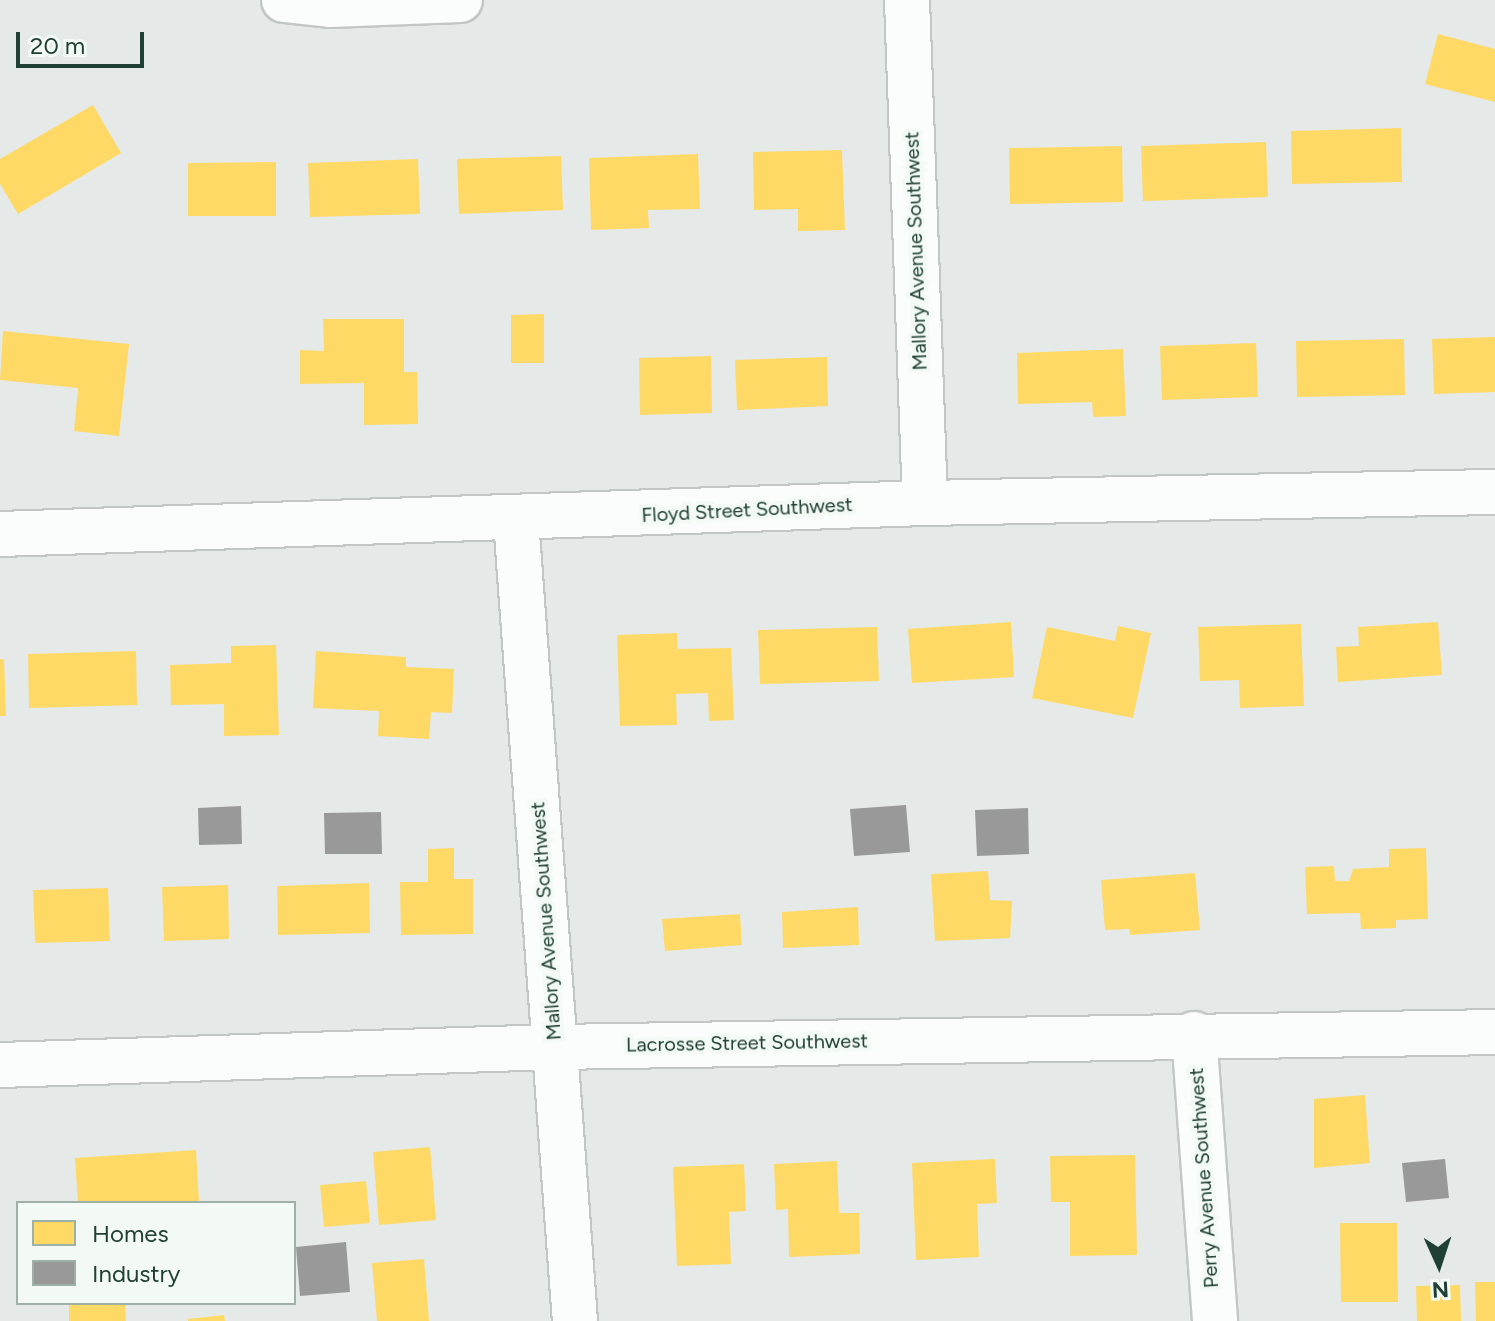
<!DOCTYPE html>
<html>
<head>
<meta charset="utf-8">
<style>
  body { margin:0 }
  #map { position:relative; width:1495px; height:1321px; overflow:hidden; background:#e5eae8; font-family:Figtree,sans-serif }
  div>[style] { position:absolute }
  .homes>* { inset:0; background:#ffd966 }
  .industry>* { inset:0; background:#999 }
  .roads { filter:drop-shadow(2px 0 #c2c7c5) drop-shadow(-2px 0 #c2c7c5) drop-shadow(0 2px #c2c7c5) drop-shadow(0 -2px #c2c7c5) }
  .minor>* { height:44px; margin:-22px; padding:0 22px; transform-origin:22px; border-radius:22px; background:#fbfcfc }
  span { translate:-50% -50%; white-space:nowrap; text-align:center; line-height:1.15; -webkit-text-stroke:8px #f3faf6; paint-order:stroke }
  .street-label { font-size:20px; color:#214035 }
  .legend { position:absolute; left:16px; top:1201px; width:280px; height:104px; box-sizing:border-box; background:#f3faf6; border:2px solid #9fb0a9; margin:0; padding:10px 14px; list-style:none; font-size:24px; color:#214035 }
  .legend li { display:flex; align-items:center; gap:16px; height:40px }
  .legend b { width:40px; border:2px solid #9fb0a9 }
  .north { position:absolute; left:1399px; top:1225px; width:80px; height:80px; -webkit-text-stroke:6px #f3faf6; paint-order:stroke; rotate:177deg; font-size:22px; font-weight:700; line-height:32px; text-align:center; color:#214035 }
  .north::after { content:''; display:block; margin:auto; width:28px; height:36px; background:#214035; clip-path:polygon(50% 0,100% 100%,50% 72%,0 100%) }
  .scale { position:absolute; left:16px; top:32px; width:128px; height:36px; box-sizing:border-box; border:4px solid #214035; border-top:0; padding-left:10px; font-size:24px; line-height:28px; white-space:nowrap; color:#214035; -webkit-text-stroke:6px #f3faf6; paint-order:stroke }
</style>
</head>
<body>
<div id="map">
  <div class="homes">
    <i style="clip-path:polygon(1438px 34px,1495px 49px,1495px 102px,1425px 84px)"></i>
    <i style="clip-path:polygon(93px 105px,121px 153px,18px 214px,0 184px,0 159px)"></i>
    <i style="clip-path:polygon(1401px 128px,1402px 182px,1292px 184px,1291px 131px)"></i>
    <i style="clip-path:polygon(1266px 142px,1268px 197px,1143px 201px,1141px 146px)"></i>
    <i style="clip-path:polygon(1122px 146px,1123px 202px,1010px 204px,1009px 148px)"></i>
    <i style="clip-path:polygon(842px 150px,845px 230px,798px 231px,798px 209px,754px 210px,753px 152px)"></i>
    <i style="clip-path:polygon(698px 154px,700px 209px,648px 210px,649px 228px,591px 230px,589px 158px)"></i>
    <i style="clip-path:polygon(561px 156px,563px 210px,459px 214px,457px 159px)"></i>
    <i style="clip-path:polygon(418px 159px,420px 214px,310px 217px,308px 163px)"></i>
    <i style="clip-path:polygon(276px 162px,276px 216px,188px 216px,188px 163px)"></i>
    <i style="clip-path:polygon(544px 314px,544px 363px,511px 363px,511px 315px)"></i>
    <i style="clip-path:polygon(323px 319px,404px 319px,404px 372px,417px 372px,418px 424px,364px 425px,364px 383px,300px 384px,300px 350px,324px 351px)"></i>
    <i style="clip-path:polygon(3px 331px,129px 344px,119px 436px,74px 431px,78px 388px,0 380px)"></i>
    <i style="clip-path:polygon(1495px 337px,1495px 392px,1434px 394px,1432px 339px)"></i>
    <i style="clip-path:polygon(1404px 339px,1405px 395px,1297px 397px,1296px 341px)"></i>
    <i style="clip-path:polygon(1256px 343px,1258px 397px,1162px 400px,1160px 346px)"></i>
    <i style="clip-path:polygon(1123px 349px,1126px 416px,1093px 417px,1092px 402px,1018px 404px,1017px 353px)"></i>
    <i style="clip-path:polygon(711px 356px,712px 413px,640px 415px,639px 358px)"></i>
    <i style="clip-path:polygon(827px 357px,828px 406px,737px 410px,735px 360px)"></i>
    <i style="clip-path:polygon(1011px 622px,1014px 677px,912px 683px,908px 629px)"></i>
    <i style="clip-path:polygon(1438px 622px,1442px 675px,1338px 682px,1336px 647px,1359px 646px,1358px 627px)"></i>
    <i style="clip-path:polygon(1301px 624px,1304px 706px,1240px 708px,1239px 680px,1200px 681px,1198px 627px)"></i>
    <i style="clip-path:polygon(1118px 626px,1151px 633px,1133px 718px,1032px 698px,1047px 627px,1115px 641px)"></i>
    <i style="clip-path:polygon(877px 627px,879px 681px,760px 684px,758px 630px)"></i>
    <i style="clip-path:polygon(677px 633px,678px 649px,731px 648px,734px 720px,709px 721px,708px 693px,676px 694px,677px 725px,620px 726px,617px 635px)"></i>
    <i style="clip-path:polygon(276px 645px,279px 735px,224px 736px,224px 704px,171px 705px,170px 665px,231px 663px,231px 646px)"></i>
    <i style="clip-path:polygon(136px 651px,137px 705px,29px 708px,28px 654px)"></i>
    <i style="clip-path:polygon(316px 651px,406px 657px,406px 667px,454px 669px,452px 713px,431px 712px,429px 739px,378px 736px,379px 711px,313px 708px)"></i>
    <i style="clip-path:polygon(0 659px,4px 659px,6px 716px,0 716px)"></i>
    <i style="clip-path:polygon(454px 848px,454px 879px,473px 879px,473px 934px,401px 935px,400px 882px,428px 882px,428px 849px)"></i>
    <i style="clip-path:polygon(1426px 848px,1428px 919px,1396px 920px,1396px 928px,1361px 929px,1360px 913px,1307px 914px,1305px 867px,1334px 866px,1335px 881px,1349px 881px,1353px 869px,1389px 867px,1389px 849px)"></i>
    <i style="clip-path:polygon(988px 871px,990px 900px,1012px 901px,1010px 938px,935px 941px,931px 874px)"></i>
    <i style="clip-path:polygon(1195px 873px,1200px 930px,1130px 935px,1129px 929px,1105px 930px,1101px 880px)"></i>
    <i style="clip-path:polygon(369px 883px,370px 933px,278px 935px,277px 886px)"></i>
    <i style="clip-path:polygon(228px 885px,229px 939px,164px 941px,162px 887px)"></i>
    <i style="clip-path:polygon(108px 888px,110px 941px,35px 943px,33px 890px)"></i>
    <i style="clip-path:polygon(858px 907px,859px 945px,783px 948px,782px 912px)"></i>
    <i style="clip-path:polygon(740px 914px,742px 945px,665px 951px,662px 919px)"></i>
    <i style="clip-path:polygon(1365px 1095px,1370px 1163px,1314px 1168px,1314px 1099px)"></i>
    <i style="clip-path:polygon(430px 1147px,436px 1220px,379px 1225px,373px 1152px)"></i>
    <i style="clip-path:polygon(196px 1150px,199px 1202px,78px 1203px,75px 1158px)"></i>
    <i style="clip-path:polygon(1135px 1155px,1137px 1255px,1070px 1256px,1070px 1202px,1051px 1202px,1050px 1156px)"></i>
    <i style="clip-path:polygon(995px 1159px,997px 1203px,977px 1204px,979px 1257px,916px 1260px,912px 1163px)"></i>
    <i style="clip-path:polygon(837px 1161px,839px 1213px,859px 1213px,860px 1254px,789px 1257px,788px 1209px,776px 1210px,774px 1164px)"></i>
    <i style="clip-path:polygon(744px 1164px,746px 1211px,729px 1212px,731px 1264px,677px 1266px,673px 1167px)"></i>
    <i style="clip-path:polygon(366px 1181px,370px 1223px,324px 1227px,320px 1185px)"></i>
    <i style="clip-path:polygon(1340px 1223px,1397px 1223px,1398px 1302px,1341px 1302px)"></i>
    <i style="clip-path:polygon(424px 1259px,429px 1321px,377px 1321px,372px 1263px)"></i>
    <i style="clip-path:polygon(1475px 1282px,1495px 1282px,1495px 1321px,1476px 1321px)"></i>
    <i style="clip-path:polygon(1460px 1285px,1461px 1321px,1417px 1321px,1416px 1286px)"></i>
    <i style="clip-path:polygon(69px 1303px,125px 1303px,126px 1321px,69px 1321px)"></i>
    <i style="clip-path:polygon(224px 1315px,225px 1321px,188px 1321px,188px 1319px)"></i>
  </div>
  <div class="industry">
    <i style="clip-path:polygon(906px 805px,910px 852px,854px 856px,850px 809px)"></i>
    <i style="clip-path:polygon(241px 806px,242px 844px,199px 845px,198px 808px)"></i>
    <i style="clip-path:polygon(1028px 808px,1029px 854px,977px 856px,975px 810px)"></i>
    <i style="clip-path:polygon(381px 812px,382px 854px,325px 854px,324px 813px)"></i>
    <i style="clip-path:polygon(1445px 1159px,1449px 1198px,1406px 1202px,1402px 1163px)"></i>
    <i style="clip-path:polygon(346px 1242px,350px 1292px,300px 1296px,296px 1247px)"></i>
  </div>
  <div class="roads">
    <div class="minor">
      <i style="left:284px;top:0;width:46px;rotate:6.2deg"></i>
      <i style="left:330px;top:5px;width:130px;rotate:-2.2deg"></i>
      <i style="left:907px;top:0;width:503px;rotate:87.95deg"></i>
      <i style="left:516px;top:520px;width:803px;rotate:85.79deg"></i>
      <i style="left:0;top:534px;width:926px;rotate:-1.92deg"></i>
      <i style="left:925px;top:503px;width:570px;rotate:-1.11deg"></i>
      <i style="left:1194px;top:1034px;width:288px;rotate:85.8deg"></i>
      <i style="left:0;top:1065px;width:555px;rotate:-1.86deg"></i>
      <i style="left:555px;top:1047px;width:940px;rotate:-0.91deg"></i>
    </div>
  </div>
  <div class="street-label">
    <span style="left:916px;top:251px;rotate:-92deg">Mallory Avenue Southwest</span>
    <span style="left:747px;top:510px;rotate:-3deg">Floyd Street Southwest</span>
    <span style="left:546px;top:921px;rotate:-94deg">Mallory Avenue Southwest</span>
    <span style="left:747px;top:1043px;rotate:-1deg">Lacrosse Street Southwest</span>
    <span style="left:1204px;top:1178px;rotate:-94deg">Perry Avenue Southwest</span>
  </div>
  <ul class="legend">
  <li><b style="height:22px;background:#ffd966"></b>Homes</li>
  <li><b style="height:22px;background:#999"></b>Industry</li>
  </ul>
  <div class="north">N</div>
  <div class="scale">20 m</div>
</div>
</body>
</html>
